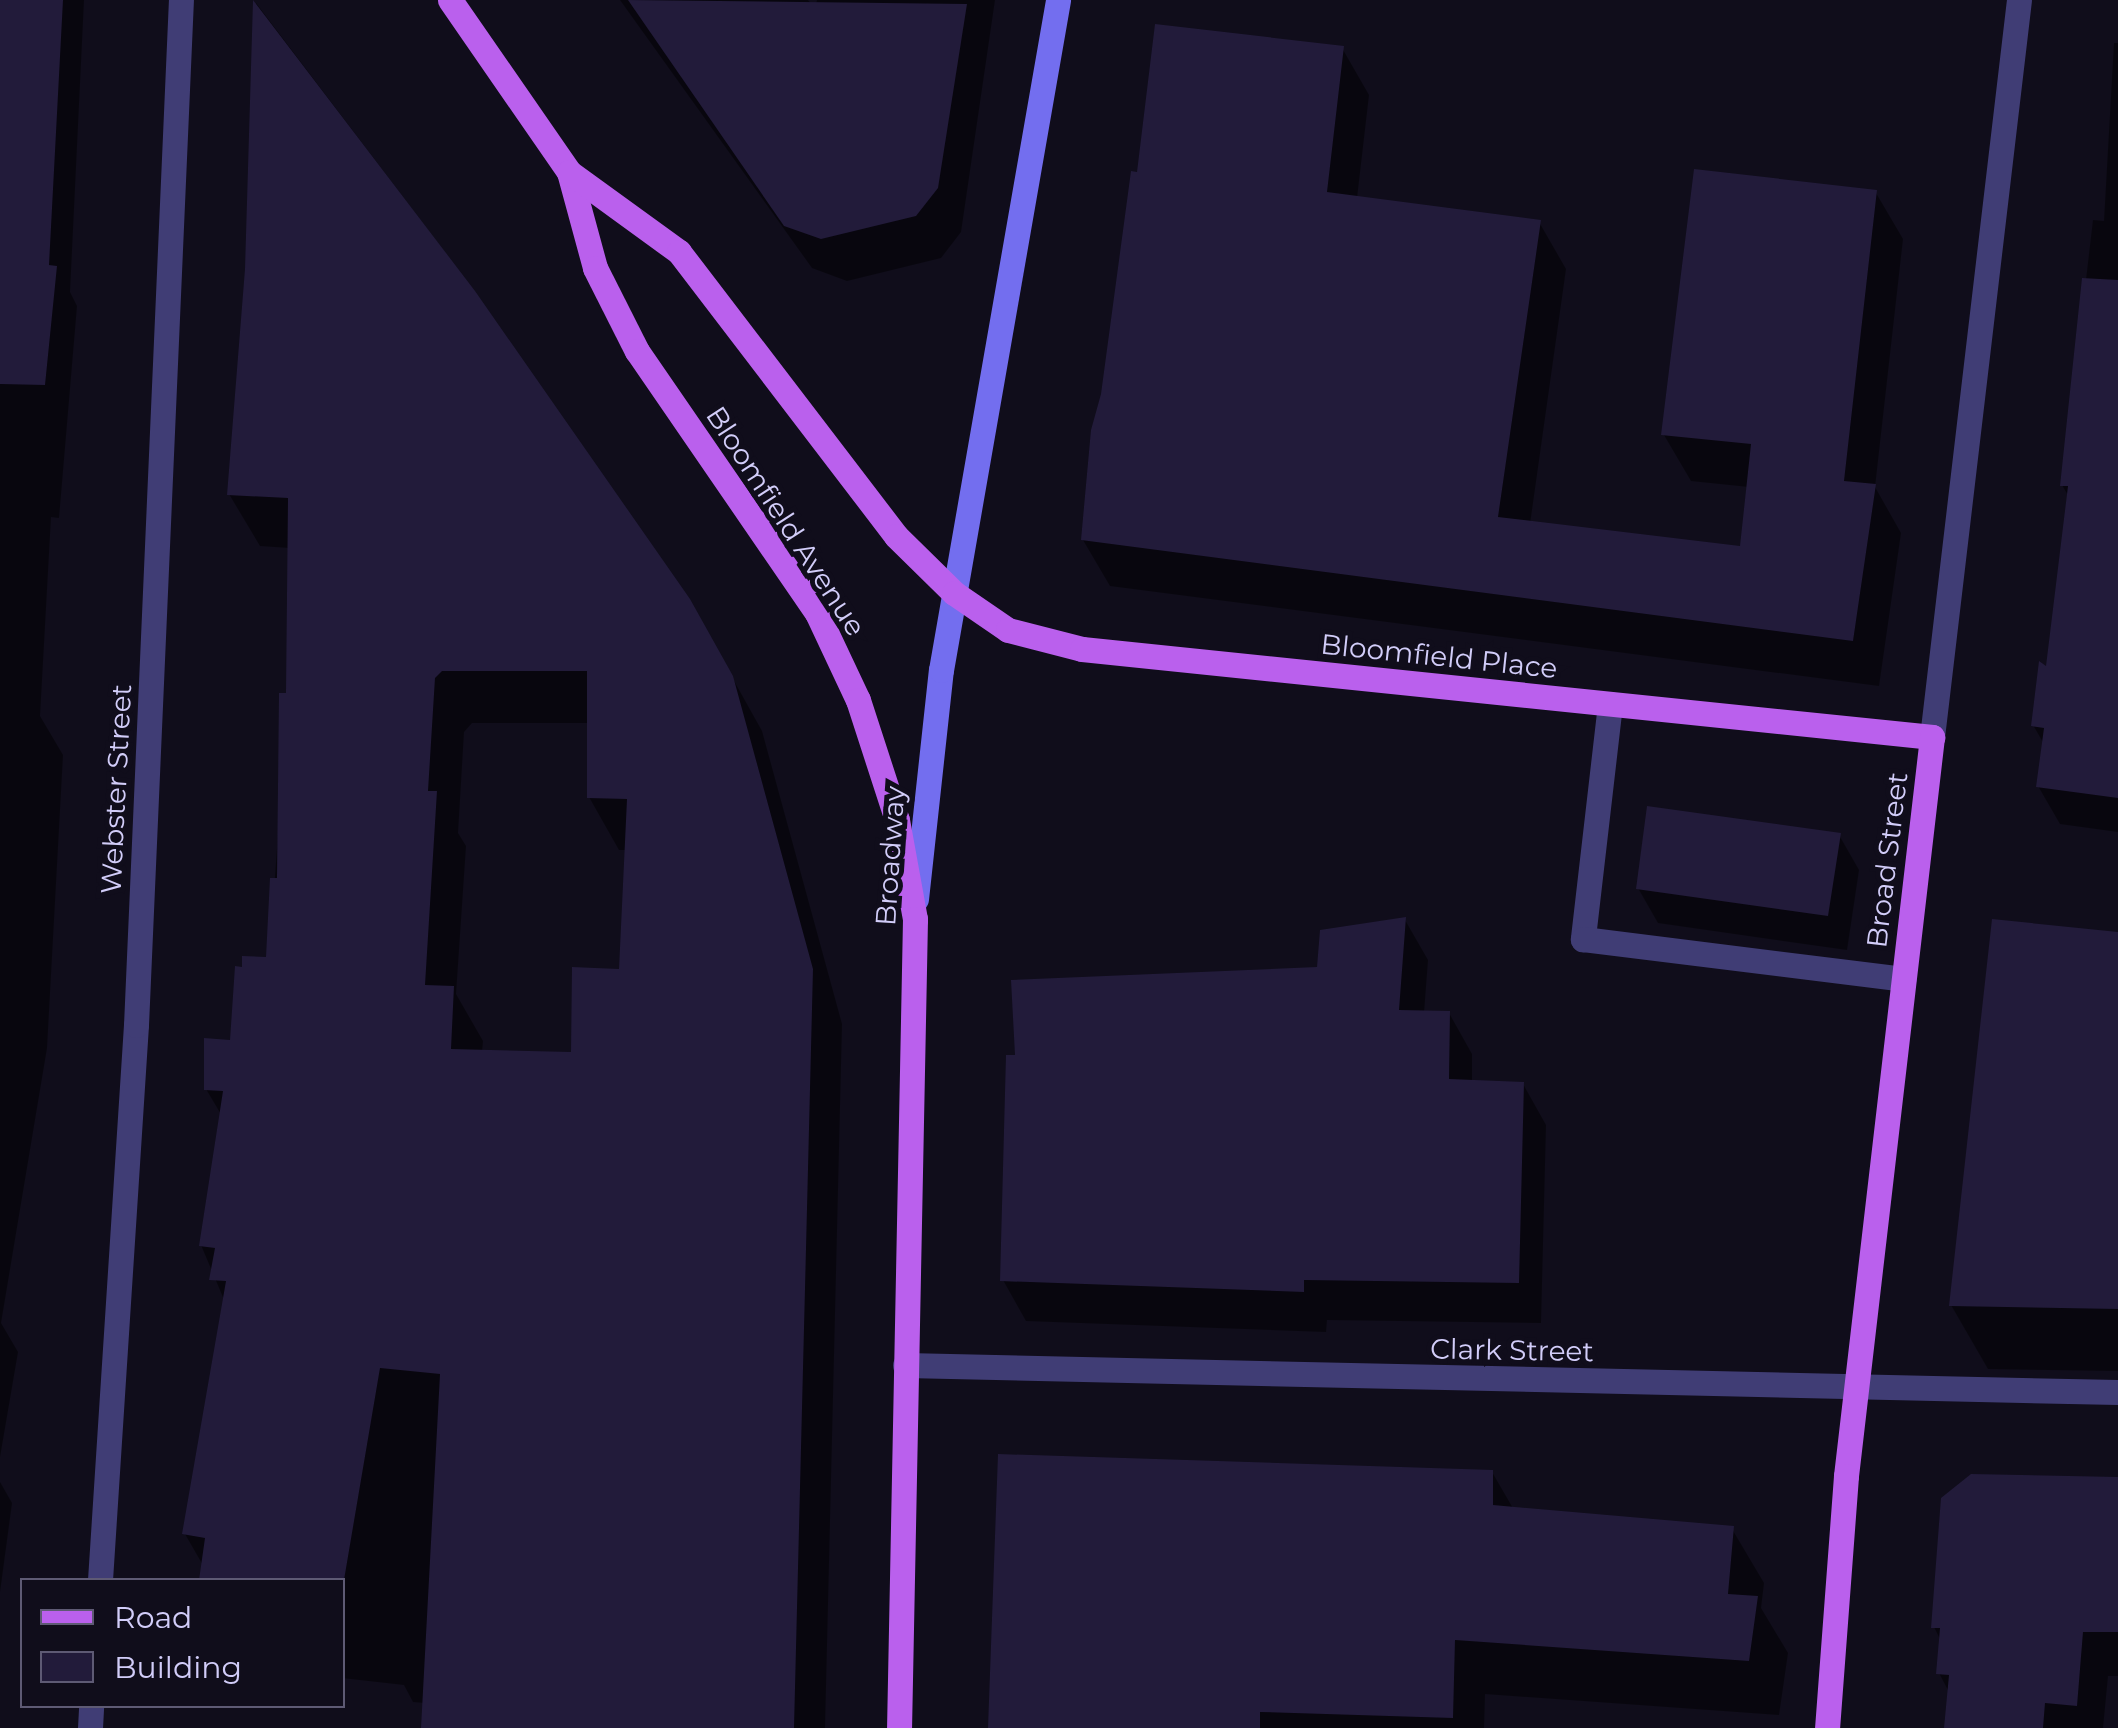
<!DOCTYPE html>
<html>
<head>
<meta charset="utf-8">
<style>
  body { margin:0 }
  #map { position:relative; width:2118px; height:1728px; overflow:hidden; background:#100d1b; font-family:Montserrat,sans-serif }
  div>[style] { position:absolute }
  .shadow>* { inset:0; background:#0007 }
  .building>* { inset:0; background:#221b3a }
  .lane>* { height:25px; margin:-12.5px; padding:0 12.5px; transform-origin:12.5px; border-radius:12.5px; background:#403d75 }
  .street>* { height:25px; margin:-12.5px; padding:0 12.5px; transform-origin:12.5px; border-radius:12.5px; background:#403d75 }
  .secondary>* { height:25px; margin:-12.5px; padding:0 12.5px; transform-origin:12.5px; border-radius:12.5px; background:#736eef }
  .primary>* { height:25px; margin:-12.5px; padding:0 12.5px; transform-origin:12.5px; border-radius:12.5px; background:#ba60ed }
  span { translate:-50% -50%; white-space:nowrap; text-align:center; line-height:1.15; -webkit-text-stroke:10px #100d1b; paint-order:stroke }
  .street-label { font-size:28px; color:#d2cdf9 }
  .legend { position:absolute; left:20px; top:1578px; width:325px; height:130px; box-sizing:border-box; background:#100d1b; border:2px solid #5e5a74; margin:0; padding:12px 18px; list-style:none; font-size:30px; color:#d2cdf9 }
  .legend li { display:flex; align-items:center; gap:20px; height:50px }
  .legend b { width:50px; border:2px solid #5e5a74 }
</style>
</head>
<body>
<div id="map">
  <div class="shadow">
    <i style="clip-path:polygon(0 0,84px 0,70px 292px,77px 306px,59px 518px,51px 517px,40px 716px,63px 755px,47px 1048px,1px 1323px,18px 1352px,0 1457px)"></i>
    <i style="clip-path:polygon(620px 0,808px 0,815px 9px,817px 0,995px 0,961px 232px,941px 258px,847px 281px,812px 268px)"></i>
    <i style="clip-path:polygon(evenodd,256px 3px,441px 247px,719px 654px,762px 731px,842px 1024px,825px 1728px,423px 1728px,425px 1703px,413px 1702px,404px 1685px,342px 1678px,342px 1580px,202px 1580px,204px 1567px,185px 1534px,225px 1302px,201px 1245px,222px 1116px,206px 1089px,269px 960px,288px 696px,290px 548px,260px 546px,229px 494px,248px 269px,256px 3px,472px 723px,590px 723px,589px 797px,619px 850px,627px 850px,621px 972px,573px 1054px,482px 1052px,483px 1041px,456px 994px,466px 846px,458px 833px,464px 732px,472px 723px)"></i>
    <i style="clip-path:polygon(2114px 43px,2118px 43px,2118px 832px,2060px 824px,2038px 786px,2044px 744px,2033px 725px,2048px 670px,2069px 497px,2062px 485px,2093px 220px,2104px 221px)"></i>
    <i style="clip-path:polygon(1342px 48px,1369px 95px,1357px 198px,1539px 222px,1566px 269px,1530px 524px,1742px 549px,1749px 487px,1691px 481px,1664px 435px,1876px 193px,1903px 239px,1875px 487px,1901px 533px,1879px 686px,1110px 586px,1083px 540px,1140px 175px)"></i>
    <i style="clip-path:polygon(1839px 835px,1859px 870px,1847px 950px,1658px 923px,1638px 888px)"></i>
    <i style="clip-path:polygon(1405px 920px,1428px 960px,1424px 1013px,1449px 1013px,1472px 1054px,1472px 1082px,1523px 1084px,1546px 1125px,1541px 1323px,1327px 1320px,1326px 1332px,1026px 1321px,1003px 1280px,1319px 969px)"></i>
    <i style="clip-path:polygon(2118px 935px,2118px 1371px,1988px 1369px,1951px 1305px)"></i>
    <i style="clip-path:polygon(1492px 1472px,1514px 1510px,1732px 1529px,1764px 1583px,1761px 1608px,1788px 1653px,1779px 1715px,1485px 1694px,1484px 1728px,990px 1728px)"></i>
    <i style="clip-path:polygon(2118px 1479px,2118px 1676px,2108px 1676px,2103px 1728px,1948px 1728px,1950px 1694px,1939px 1673px,1941px 1641px,1934px 1627px)"></i>
    <i style="clip-path:polygon(0 1482px,12px 1503px,0 1592px)"></i>
  </div>
  <div class="building">
    <i style="clip-path:polygon(0 0,63px 0,49px 265px,57px 266px,45px 385px,0 384px)"></i>
    <i style="clip-path:polygon(evenodd,253px 0,475px 291px,690px 599px,733px 676px,813px 969px,794px 1728px,421px 1728px,440px 1374px,380px 1368px,344px 1580px,199px 1580px,205px 1538px,182px 1534px,226px 1281px,209px 1280px,215px 1248px,199px 1246px,223px 1091px,204px 1090px,204px 1038px,230px 1040px,235px 966px,242px 967px,242px 956px,266px 957px,270px 878px,277px 878px,279px 693px,286px 693px,288px 498px,227px 495px,245px 269px,253px 0,442px 671px,587px 671px,587px 798px,627px 799px,619px 969px,572px 967px,571px 1052px,451px 1049px,454px 986px,425px 985px,437px 791px,428px 791px,435px 678px,442px 671px)"></i>
    <i style="clip-path:polygon(628px 0,967px 4px,938px 188px,916px 216px,821px 239px,784px 226px)"></i>
    <i style="clip-path:polygon(1155px 24px,1344px 46px,1327px 192px,1541px 220px,1498px 517px,1740px 546px,1751px 444px,1661px 435px,1694px 169px,1877px 190px,1844px 481px,1876px 484px,1853px 641px,1081px 540px,1091px 430px,1101px 394px,1131px 171px,1137px 172px)"></i>
    <i style="clip-path:polygon(2082px 278px,2118px 280px,2118px 798px,2036px 787px,2044px 728px,2031px 726px,2039px 661px,2046px 666px,2068px 486px,2060px 486px)"></i>
    <i style="clip-path:polygon(1647px 806px,1841px 833px,1828px 916px,1636px 889px)"></i>
    <i style="clip-path:polygon(1406px 917px,1399px 1010px,1450px 1011px,1449px 1079px,1524px 1082px,1519px 1283px,1304px 1280px,1304px 1292px,1000px 1281px,1006px 1055px,1015px 1055px,1011px 980px,1317px 967px,1320px 930px)"></i>
    <i style="clip-path:polygon(1992px 919px,2118px 932px,2118px 1309px,1949px 1306px)"></i>
    <i style="clip-path:polygon(998px 1454px,1493px 1470px,1493px 1505px,1734px 1526px,1728px 1594px,1758px 1596px,1749px 1661px,1455px 1640px,1453px 1718px,1260px 1712px,1260px 1728px,988px 1728px)"></i>
    <i style="clip-path:polygon(1971px 1474px,2118px 1477px,2118px 1632px,2083px 1632px,2077px 1706px,2045px 1703px,2043px 1728px,1944px 1728px,1949px 1675px,1936px 1674px,1940px 1628px,1931px 1628px,1941px 1498px)"></i>
  </div>
  <div class="lane">
    <i style="left:1610px;top:704px;width:237px;rotate:96.6deg"></i>
    <i style="left:1583px;top:939px;width:323px;rotate:7.1deg"></i>
  </div>
  <div class="street">
    <i style="left:1932px;top:737px;width:742px;rotate:-83.27deg"></i>
    <i style="left:905px;top:1365px;width:1213px;rotate:1.28deg"></i>
    <i style="left:100px;top:1580px;width:556px;rotate:-86.29deg"></i>
    <i style="left:136px;top:1025px;width:1026px;rotate:-87.49deg"></i>
    <i style="left:90px;top:1728px;width:22px;rotate:-87deg"></i>
  </div>
  <div class="secondary">
    <i style="left:916px;top:899px;width:230px;rotate:-83.8deg"></i>
    <i style="left:941px;top:670px;width:680px;rotate:-80.09deg"></i>
  </div>
  <div class="primary">
    <i style="left:450px;top:0;width:209px;rotate:55.3deg"></i>
    <i style="left:569px;top:172px;width:99px;rotate:74.8deg"></i>
    <i style="left:595px;top:268px;width:93px;rotate:63.2deg"></i>
    <i style="left:637px;top:351px;width:318px;rotate:55.5deg"></i>
    <i style="left:817px;top:613px;width:96px;rotate:64.8deg"></i>
    <i style="left:858px;top:700px;width:126px;rotate:72deg"></i>
    <i style="left:897px;top:820px;width:101px;rotate:79.7deg"></i>
    <i style="left:915px;top:919px;width:809px;rotate:91.13deg"></i>
    <i style="left:569px;top:172px;width:136px;rotate:36deg"></i>
    <i style="left:679px;top:252px;width:357px;rotate:52.6deg"></i>
    <i style="left:896px;top:536px;width:81px;rotate:44.5deg"></i>
    <i style="left:954px;top:593px;width:65px;rotate:34.4deg"></i>
    <i style="left:1008px;top:630px;width:76px;rotate:14.4deg"></i>
    <i style="left:1082px;top:649px;width:855px;rotate:5.91deg"></i>
    <i style="left:1932px;top:737px;width:744px;rotate:96.64deg"></i>
    <i style="left:1846px;top:1476px;width:253px;rotate:94.3deg"></i>
  </div>
  <div class="street-label">
    <span style="left:786px;top:521px;rotate:57deg">Bloomfield Avenue</span>
    <span style="left:1439px;top:656px;rotate:6deg">Bloomfield Place</span>
    <span style="left:116px;top:789px;rotate:-87deg">Webster Street</span>
    <span style="left:890px;top:856px;rotate:-86deg">Broadway</span>
    <span style="left:1887px;top:860px;rotate:-83deg">Broad Street</span>
    <span style="left:1512px;top:1350px;rotate:1deg">Clark Street</span>
  </div>
  <ul class="legend">
  <li><b style="height:12px;background:#ba60ed"></b>Road</li>
  <li><b style="height:28px;background:#221b3a"></b>Building</li>
  </ul>
</div>
</body>
</html>
